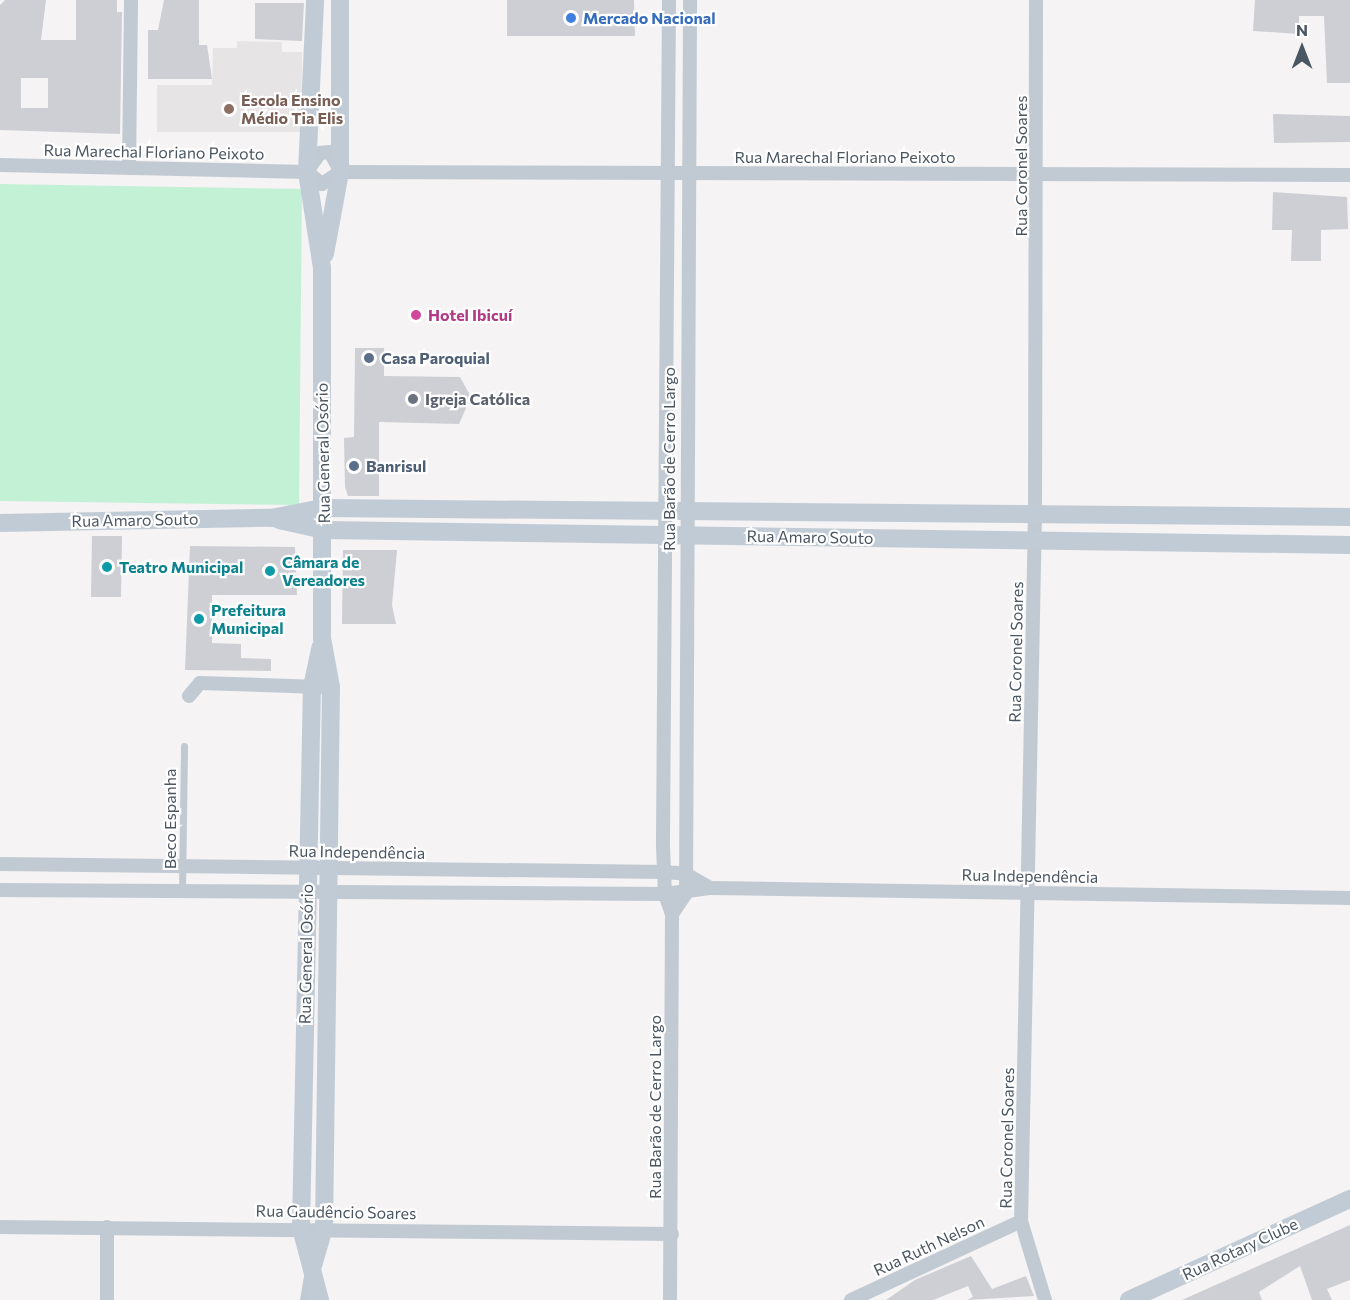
<!DOCTYPE html>
<html>
<head>
<meta charset="utf-8">
<style>
  body { margin:0 }
  #map { position:relative; width:1350px; height:1300px; overflow:hidden; background:#f5f3f3; font-family:Commissioner,sans-serif }
  div>[style] { position:absolute }
  .education>* { inset:0; background:#e6e4e5 }
  .green>* { inset:0; background:#c3f1d5 }
  .building>* { inset:0; background:#cdcfd5 }
  .lane>* { height:7px; margin:-3.5px; padding:0 3.5px; transform-origin:3.5px; border-radius:3.5px; background:#c1cad2 }
  .street>* { height:14px; margin:-7px; padding:0 7px; transform-origin:7px; border-radius:7px; background:#c1cad2 }
  .secondary>* { height:18px; margin:-9px; padding:0 9px; transform-origin:9px; border-radius:9px; background:#c1cbd6 }
  .dots>* { width:16px; height:16px; translate:-50% -50%; box-sizing:border-box; border:3px solid #fff; border-radius:50% }
  span { translate:-50% -50%; white-space:nowrap; text-align:center; line-height:1.15; -webkit-text-stroke:4.5px #fff; paint-order:stroke }
  .shop-label { font-size:16px; color:#366cbe; font-weight:700 }
  .left { translate:0 -50%; text-align:left }
  .education-label { font-size:16px; color:#785e54; font-weight:700 }
  .street-label { font-size:16px; color:#4a5661 }
  .hotel-label { font-size:16px; color:#b23c85; font-weight:700 }
  .service-label { font-size:16px; color:#4e5e75; font-weight:700 }
  .worship-label { font-size:16px; color:#5b616d; font-weight:700 }
  .culture-label { font-size:16px; color:#0d838f; font-weight:700 }
  .north { position:absolute; left:1272px; top:18px; width:60px; height:60px; -webkit-text-stroke:4px #fff; paint-order:stroke; rotate:0deg; font-size:16px; font-weight:700; line-height:24px; text-align:center; color:#4a5661 }
  .north::after { content:''; display:block; margin:auto; width:21px; height:27px; background:#4a5661; clip-path:polygon(50% 0,100% 100%,50% 72%,0 100%) }
</style>
</head>
<body>
<div id="map">
  <div class="education">
    <i style="clip-path:polygon(237px 41px,282px 42px,282px 52px,302px 52px,301px 132px,157px 132px,157px 85px,212px 85px,213px 48px,237px 48px)"></i>
  </div>
  <div class="green">
    <i style="clip-path:polygon(0 184px,302px 189px,299px 505px,0 501px)"></i>
  </div>
  <div class="building">
    <i style="clip-path:polygon(evenodd,5px 0,46px 0,41px 40px,76px 40px,76px 0,117px 0,117px 12px,122px 12px,120px 134px,0 130px,0 5px,5px 0,21px 78px,48px 78px,48px 108px,21px 108px,21px 78px)"></i>
    <i style="clip-path:polygon(164px 0,199px 0,199px 45px,207px 45px,212px 79px,148px 79px,148px 30px,158px 30px)"></i>
    <i style="clip-path:polygon(507px 0,634px 0,635px 36px,507px 36px)"></i>
    <i style="clip-path:polygon(1255px 0,1350px 0,1350px 83px,1327px 83px,1324px 16px,1299px 16px,1299px 34px,1253px 31px)"></i>
    <i style="clip-path:polygon(255px 3px,304px 3px,302px 41px,255px 39px)"></i>
    <i style="clip-path:polygon(1273px 114px,1350px 116px,1350px 142px,1274px 143px)"></i>
    <i style="clip-path:polygon(1273px 192px,1347px 197px,1348px 229px,1321px 230px,1321px 261px,1291px 261px,1292px 230px,1272px 230px)"></i>
    <i style="clip-path:polygon(355px 348px,384px 348px,384px 376px,460px 377px,471px 397px,459px 424px,379px 422px,379px 496px,348px 496px,345px 487px,344px 438px,354px 437px)"></i>
    <i style="clip-path:polygon(92px 536px,122px 536px,121px 597px,91px 597px)"></i>
    <i style="clip-path:polygon(190px 546px,295px 547px,297px 595px,212px 595px,212px 643px,241px 644px,241px 658px,271px 659px,271px 671px,185px 670px)"></i>
    <i style="clip-path:polygon(343px 550px,397px 550px,392px 605px,396px 624px,342px 624px)"></i>
    <i style="clip-path:polygon(1350px 1225px,1350px 1280px,1327px 1289px,1332px 1300px,1312px 1300px,1300px 1266px,1259px 1292px,1262px 1300px,1182px 1300px)"></i>
    <i style="clip-path:polygon(971px 1256px,992px 1289px,1026px 1276px,1034px 1296px,967px 1300px,973px 1297px,968px 1286px,933px 1300px,886px 1300px,915px 1280px)"></i>
  </div>
  <div class="lane">
    <i style="left:182px;top:892px;width:146px;rotate:-89.2deg"></i>
  </div>
  <div class="street">
    <i style="left:669px;top:0;width:846px;rotate:90.41deg"></i>
    <i style="left:663px;top:846px;width:48px;rotate:87.6deg"></i>
    <i style="left:665px;top:894px;width:21px;rotate:71deg"></i>
    <i style="left:672px;top:914px;width:386px;rotate:90.3deg"></i>
    <i style="left:1036px;top:0;width:514px;rotate:90.11deg"></i>
    <i style="left:1035px;top:514px;width:707px;rotate:91.13deg"></i>
    <i style="left:1021px;top:1221px;width:83px;rotate:73.1deg"></i>
    <i style="left:0;top:165px;width:307px;rotate:1.3deg"></i>
    <i style="left:307px;top:172px;width:19px;rotate:39deg"></i>
    <i style="left:322px;top:184px;width:22px;rotate:-34deg"></i>
    <i style="left:340px;top:172px;width:1010px;rotate:0.17deg"></i>
    <i style="left:129px;top:168px;width:168px;rotate:-89.3deg"></i>
    <i style="left:308px;top:170px;width:21px;rotate:-55deg"></i>
    <i style="left:320px;top:153px;width:10px;rotate:-6deg"></i>
    <i style="left:330px;top:152px;width:18px;rotate:61deg"></i>
    <i style="left:189px;top:696px;width:17px;rotate:-50deg"></i>
    <i style="left:200px;top:683px;width:120px;rotate:1.9deg"></i>
    <i style="left:0;top:864px;width:665px;rotate:0.69deg"></i>
    <i style="left:665px;top:872px;width:21px;rotate:5deg"></i>
    <i style="left:686px;top:874px;width:28px;rotate:30deg"></i>
    <i style="left:0;top:890px;width:665px;rotate:0.34deg"></i>
    <i style="left:665px;top:894px;width:45px;rotate:-7.6deg"></i>
    <i style="left:710px;top:888px;width:640px;rotate:0.9deg"></i>
    <i style="left:672px;top:914px;width:25px;rotate:-56deg"></i>
    <i style="left:686px;top:893px;width:893px;rotate:-89.74deg"></i>
    <i style="left:0;top:1227px;width:672px;rotate:0.6deg"></i>
    <i style="left:107px;top:1300px;width:73px;rotate:-90deg"></i>
    <i style="left:307px;top:1300px;width:27px;rotate:-80deg"></i>
    <i style="left:851px;top:1300px;width:187px;rotate:-24.9deg"></i>
  </div>
  <div class="secondary">
    <i style="left:325px;top:254px;width:83px;rotate:-79.6deg"></i>
    <i style="left:340px;top:172px;width:172px;rotate:-90deg"></i>
    <i style="left:279px;top:520px;width:46px;rotate:12.5deg"></i>
    <i style="left:324px;top:530px;width:1026px;rotate:0.84deg"></i>
    <i style="left:0;top:523px;width:271px;rotate:-1.1deg"></i>
    <i style="left:271px;top:518px;width:52px;rotate:-11.1deg"></i>
    <i style="left:322px;top:508px;width:1028px;rotate:0.5deg"></i>
    <i style="left:312px;top:1269px;width:43px;rotate:-73.7deg"></i>
    <i style="left:324px;top:1228px;width:541px;rotate:-89.26deg"></i>
    <i style="left:331px;top:687px;width:50px;rotate:-100.4deg"></i>
    <i style="left:322px;top:638px;width:370px;rotate:-90deg"></i>
    <i style="left:322px;top:268px;width:97px;rotate:-98.9deg"></i>
    <i style="left:307px;top:172px;width:172px;rotate:-87.3deg"></i>
    <i style="left:320px;top:1300px;width:74px;rotate:-104.8deg"></i>
    <i style="left:301px;top:1228px;width:541px;rotate:-88.84deg"></i>
    <i style="left:312px;top:687px;width:40px;rotate:-78deg"></i>
    <i style="left:1129px;top:1300px;width:243px;rotate:-24.6deg"></i>
  </div>
  <div class="dots">
    <i style="left:571px;top:18px;background:#3f7fe0"></i>
    <i style="left:229px;top:109px;background:#8d6e63"></i>
    <i style="left:416px;top:315px;background:#d1479c"></i>
    <i style="left:369px;top:358px;background:#5c6f8a"></i>
    <i style="left:413px;top:399px;background:#6b7280"></i>
    <i style="left:354px;top:466px;background:#5c6f8a"></i>
    <i style="left:107px;top:567px;background:#0f9aa8"></i>
    <i style="left:270px;top:571px;background:#0f9aa8"></i>
    <i style="left:199px;top:619px;background:#0f9aa8"></i>
  </div>
  <div class="shop-label">
    <span class="left" style="left:583px;top:18px">Mercado Nacional</span>
  </div>
  <div class="education-label">
    <span class="left" style="left:241px;top:109px">Escola Ensino<br>Médio Tia Elis</span>
  </div>
  <div class="street-label">
    <span style="left:154px;top:152px;rotate:1deg">Rua Marechal Floriano Peixoto</span>
    <span style="left:845px;top:157px">Rua Marechal Floriano Peixoto</span>
    <span style="left:1021px;top:166px;rotate:-90deg">Rua Coronel Soares</span>
    <span style="left:323px;top:453px;rotate:-91deg">Rua General Osório</span>
    <span style="left:669px;top:459px;rotate:-90deg">Rua Barão de Cerro Largo</span>
    <span style="left:135px;top:520px;rotate:-1deg">Rua Amaro Souto</span>
    <span style="left:810px;top:537px;rotate:1deg">Rua Amaro Souto</span>
    <span style="left:1016px;top:652px;rotate:-89deg">Rua Coronel Soares</span>
    <span style="left:170px;top:819px;rotate:-90deg">Beco Espanha</span>
    <span style="left:357px;top:852px;rotate:1deg">Rua Independência</span>
    <span style="left:1030px;top:876px;rotate:1deg">Rua Independência</span>
    <span style="left:306px;top:954px;rotate:-89deg">Rua General Osório</span>
    <span style="left:655px;top:1107px;rotate:-90deg">Rua Barão de Cerro Largo</span>
    <span style="left:1007px;top:1138px;rotate:-89deg">Rua Coronel Soares</span>
    <span style="left:336px;top:1212px;rotate:1deg">Rua Gaudêncio Soares</span>
    <span style="left:929px;top:1246px;rotate:-25deg">Rua Ruth Nelson</span>
    <span style="left:1240px;top:1249px;rotate:-25deg">Rua Rotary Clube</span>
  </div>
  <div class="hotel-label">
    <span class="left" style="left:428px;top:315px">Hotel Ibicuí</span>
  </div>
  <div class="service-label">
    <span class="left" style="left:381px;top:358px">Casa Paroquial</span>
    <span class="left" style="left:366px;top:466px">Banrisul</span>
  </div>
  <div class="worship-label">
    <span class="left" style="left:425px;top:399px">Igreja Católica</span>
  </div>
  <div class="culture-label">
    <span class="left" style="left:282px;top:571px">Câmara de<br>Vereadores</span>
    <span class="left" style="left:119px;top:567px">Teatro Municipal</span>
    <span class="left" style="left:211px;top:619px">Prefeitura<br>Municipal</span>
  </div>
  <div class="north">N</div>
</div>
</body>
</html>
